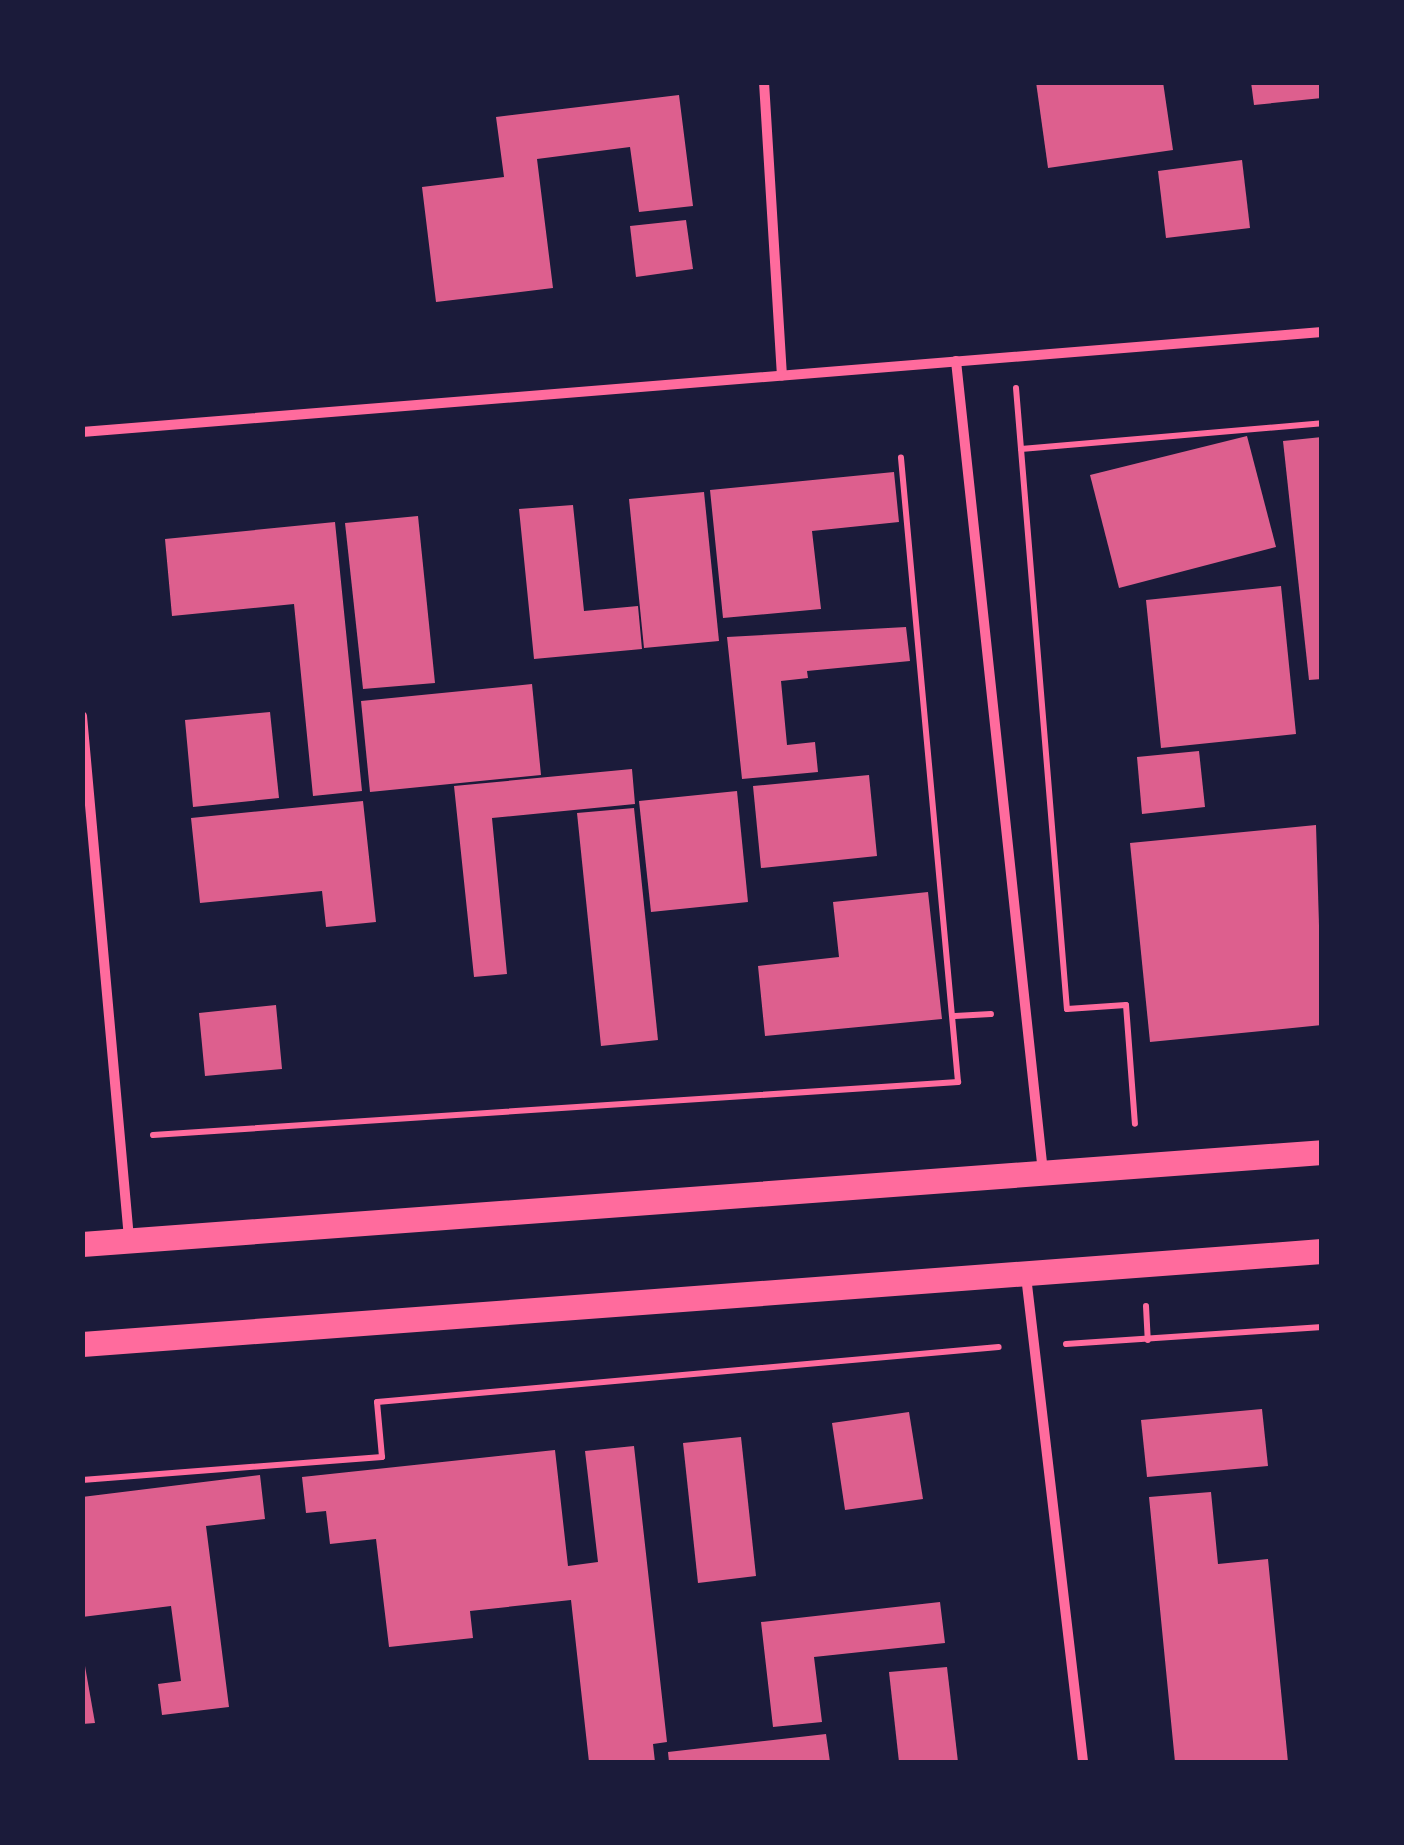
<!DOCTYPE html>
<html>
<head>
<meta charset="utf-8">
<style>
  body { margin:0 }
  #map { position:relative; width:1404px; height:1845px; overflow:hidden; background:#1b1b3a; font-family:Helvetica,sans-serif }
  div>[style] { position:absolute }
  .building>* { inset:0; background:#dd5f8e }
  .path>* { height:6px; margin:-3px; padding:0 3px; transform-origin:3px; border-radius:3px; background:#ff6b9d }
  .minor>* { height:10px; margin:-5px; padding:0 5px; transform-origin:5px; border-radius:5px; background:#ff6b9d }
  .primary>* { height:25px; margin:-12.5px; padding:0 12.5px; transform-origin:12.5px; border-radius:12.5px; background:#ff6b9d }
  span { translate:-50% -50%; white-space:nowrap; text-align:center; line-height:1.15; -webkit-text-stroke:10px #1b1b3a; paint-order:stroke }
  .frame { position:absolute; inset:0; border:85px solid #1b1b3a; pointer-events:none }
</style>
</head>
<body>
<div id="map">
  <div class="building">
    <i style="clip-path:polygon(1036px 82px,1163px 82px,1173px 150px,1048px 168px)"></i>
    <i style="clip-path:polygon(1251px 82px,1322px 82px,1322px 98px,1254px 105px)"></i>
    <i style="clip-path:polygon(679px 95px,693px 206px,639px 212px,630px 147px,537px 159px,553px 288px,436px 302px,422px 187px,504px 177px,496px 117px)"></i>
    <i style="clip-path:polygon(1242px 160px,1250px 228px,1166px 238px,1158px 171px)"></i>
    <i style="clip-path:polygon(686px 220px,693px 269px,636px 277px,630px 226px)"></i>
    <i style="clip-path:polygon(1247px 436px,1276px 547px,1119px 588px,1090px 475px)"></i>
    <i style="clip-path:polygon(1322px 437px,1322px 679px,1309px 680px,1283px 441px)"></i>
    <i style="clip-path:polygon(894px 472px,899px 522px,812px 531px,821px 609px,723px 618px,710px 490px)"></i>
    <i style="clip-path:polygon(704px 492px,719px 641px,644px 648px,629px 499px)"></i>
    <i style="clip-path:polygon(573px 505px,584px 611px,638px 606px,642px 649px,534px 659px,519px 509px)"></i>
    <i style="clip-path:polygon(418px 516px,435px 683px,363px 689px,345px 523px)"></i>
    <i style="clip-path:polygon(335px 522px,362px 791px,313px 796px,294px 604px,172px 616px,165px 539px)"></i>
    <i style="clip-path:polygon(1281px 586px,1296px 734px,1161px 748px,1146px 600px)"></i>
    <i style="clip-path:polygon(906px 627px,910px 661px,807px 671px,808px 678px,781px 681px,787px 745px,815px 742px,818px 772px,742px 779px,727px 637px)"></i>
    <i style="clip-path:polygon(532px 684px,541px 775px,370px 792px,361px 701px)"></i>
    <i style="clip-path:polygon(270px 712px,279px 798px,193px 807px,185px 720px)"></i>
    <i style="clip-path:polygon(1199px 751px,1205px 807px,1142px 814px,1137px 757px)"></i>
    <i style="clip-path:polygon(632px 769px,635px 804px,492px 818px,507px 974px,474px 977px,454px 786px)"></i>
    <i style="clip-path:polygon(869px 775px,877px 856px,761px 868px,753px 786px)"></i>
    <i style="clip-path:polygon(737px 791px,748px 902px,651px 912px,639px 801px)"></i>
    <i style="clip-path:polygon(363px 801px,376px 922px,326px 927px,322px 891px,200px 903px,191px 818px)"></i>
    <i style="clip-path:polygon(634px 808px,658px 1040px,601px 1046px,577px 813px)"></i>
    <i style="clip-path:polygon(1316px 825px,1322px 1025px,1150px 1042px,1130px 843px)"></i>
    <i style="clip-path:polygon(928px 892px,942px 1019px,765px 1036px,758px 966px,839px 957px,833px 902px)"></i>
    <i style="clip-path:polygon(276px 1005px,282px 1069px,205px 1076px,199px 1013px)"></i>
    <i style="clip-path:polygon(1262px 1409px,1268px 1466px,1147px 1477px,1141px 1420px)"></i>
    <i style="clip-path:polygon(909px 1412px,923px 1499px,845px 1510px,832px 1423px)"></i>
    <i style="clip-path:polygon(741px 1437px,756px 1576px,698px 1583px,683px 1443px)"></i>
    <i style="clip-path:polygon(634px 1446px,667px 1742px,653px 1744px,655px 1762px,589px 1762px,571px 1600px,470px 1611px,473px 1638px,389px 1647px,376px 1539px,330px 1544px,326px 1511px,306px 1513px,302px 1477px,555px 1450px,568px 1566px,598px 1562px,585px 1451px)"></i>
    <i style="clip-path:polygon(260px 1475px,265px 1519px,206px 1526px,229px 1707px,162px 1715px,158px 1684px,181px 1681px,171px 1606px,82px 1617px,82px 1497px)"></i>
    <i style="clip-path:polygon(1211px 1492px,1218px 1564px,1268px 1559px,1288px 1762px,1175px 1762px,1149px 1497px)"></i>
    <i style="clip-path:polygon(940px 1602px,945px 1643px,814px 1657px,822px 1722px,773px 1727px,761px 1622px)"></i>
    <i style="clip-path:polygon(82px 1649px,95px 1723px,82px 1724px)"></i>
    <i style="clip-path:polygon(947px 1667px,958px 1762px,899px 1762px,889px 1672px)"></i>
    <i style="clip-path:polygon(826px 1734px,830px 1762px,669px 1762px,668px 1752px)"></i>
  </div>
  <div class="path">
    <i style="left:1016px;top:388px;width:623px;rotate:85.31deg"></i>
    <i style="left:1067px;top:1009px;width:59px;rotate:-3.9deg"></i>
    <i style="left:1126px;top:1005px;width:119px;rotate:85.7deg"></i>
    <i style="left:1021px;top:449px;width:302px;rotate:-4.9deg"></i>
    <i style="left:955px;top:1016px;width:36px;rotate:-3deg"></i>
    <i style="left:153px;top:1135px;width:807px;rotate:-3.77deg"></i>
    <i style="left:958px;top:1082px;width:627px;rotate:-95.22deg"></i>
    <i style="left:1146px;top:1306px;width:34px;rotate:87deg"></i>
    <i style="left:1066px;top:1344px;width:257px;rotate:-3.8deg"></i>
    <i style="left:82px;top:1480px;width:301px;rotate:-4.4deg"></i>
    <i style="left:382px;top:1457px;width:55px;rotate:-95.2deg"></i>
    <i style="left:377px;top:1402px;width:624px;rotate:-5.05deg"></i>
  </div>
  <div class="minor">
    <i style="left:764px;top:82px;width:294px;rotate:86.5deg"></i>
    <i style="left:956px;top:361px;width:817px;rotate:83.88deg"></i>
    <i style="left:82px;top:432px;width:1244px;rotate:-4.61deg"></i>
    <i style="left:82px;top:716px;width:524px;rotate:84.86deg"></i>
    <i style="left:1026px;top:1276px;width:489px;rotate:83.3deg"></i>
  </div>
  <div class="primary">
    <i style="left:82px;top:1244px;width:1243px;rotate:-4.24deg"></i>
    <i style="left:82px;top:1344px;width:1243px;rotate:-4.29deg"></i>
  </div>
  <div class="frame"></div>
</div>
</body>
</html>
